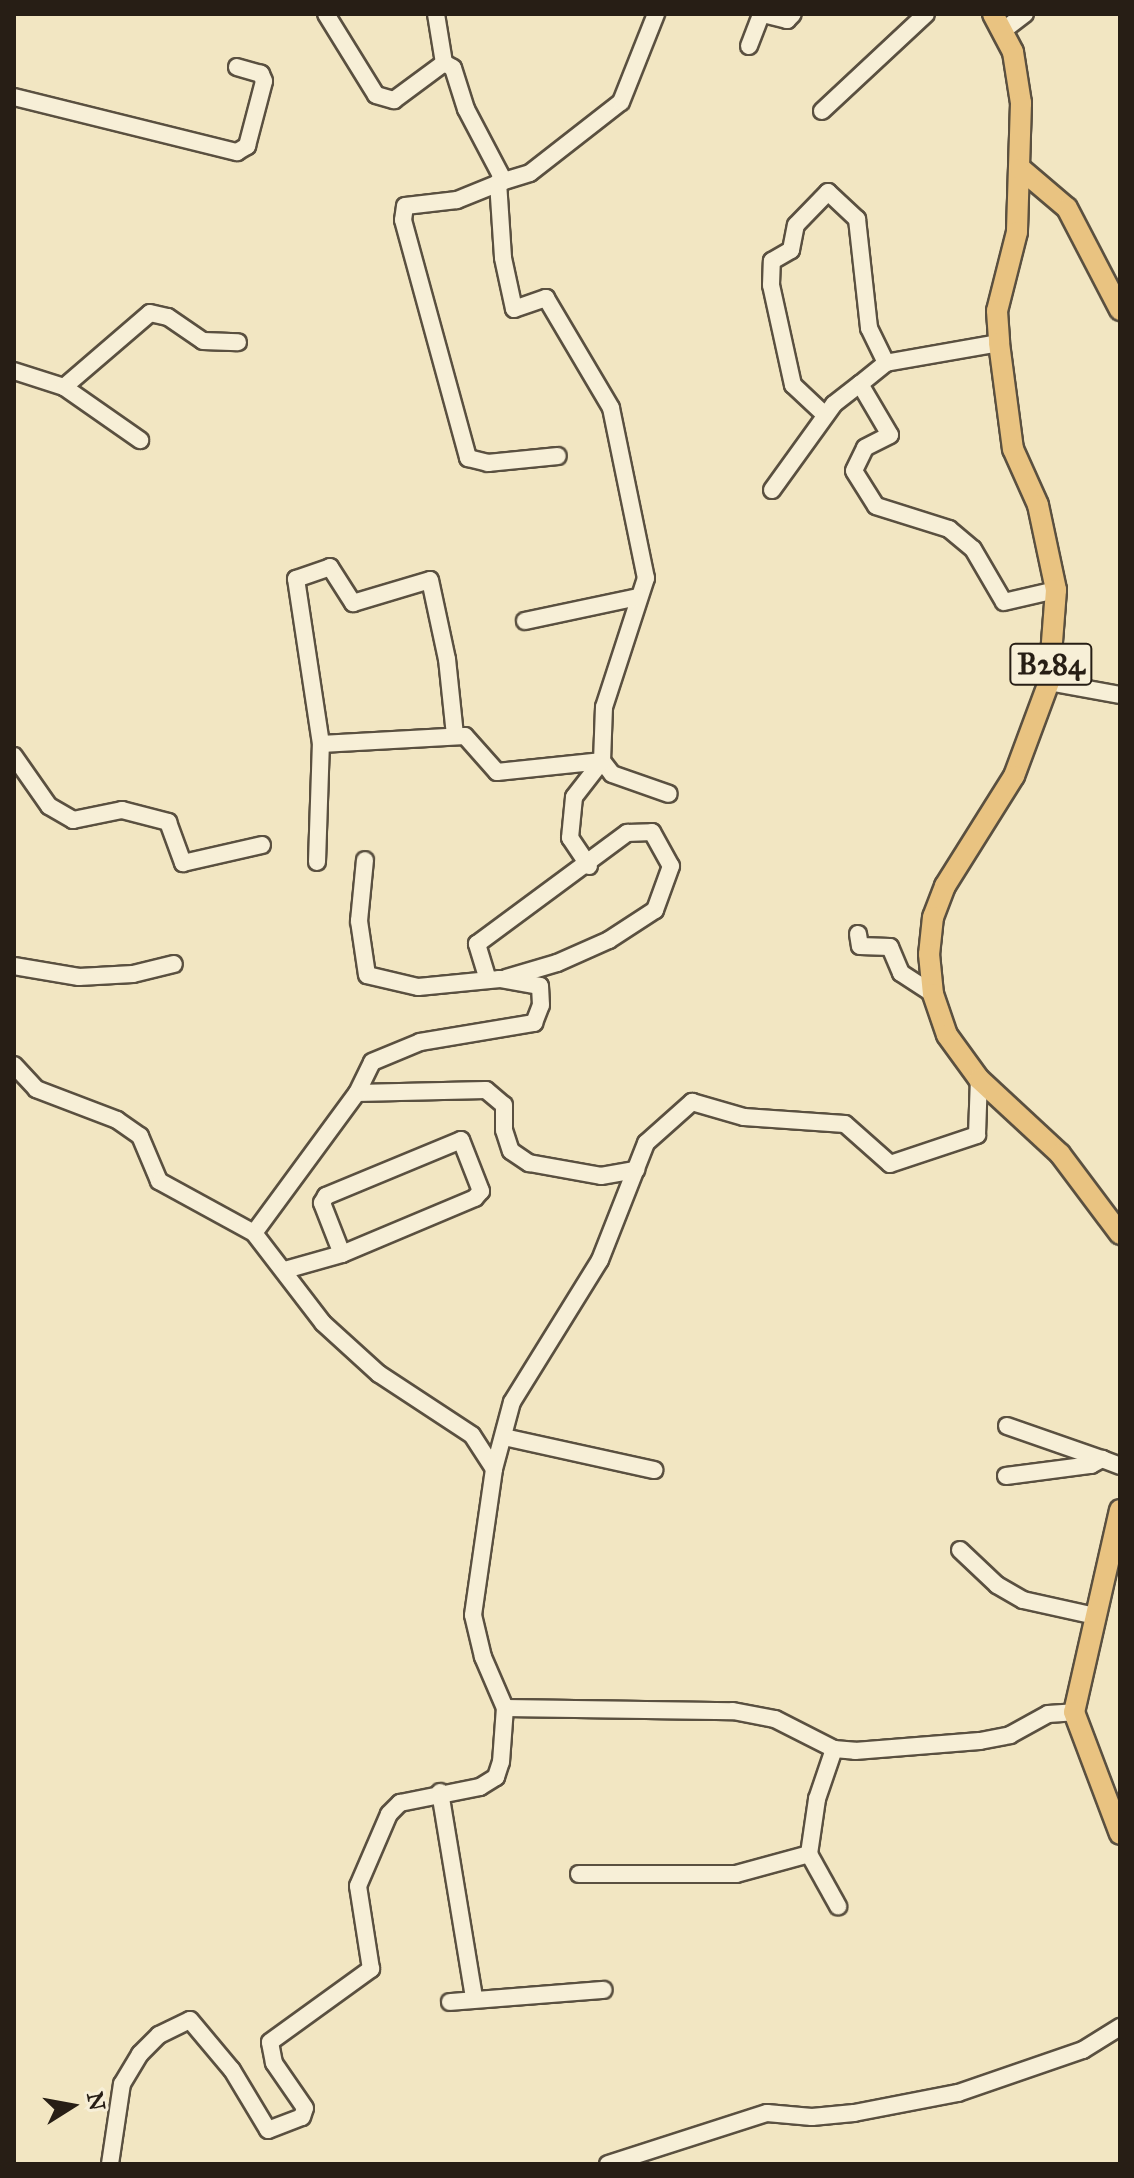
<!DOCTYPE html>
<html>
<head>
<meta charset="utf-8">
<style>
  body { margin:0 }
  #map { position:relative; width:1134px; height:2178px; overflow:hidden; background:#f2e6c2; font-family:"IM FELL Great Primer",serif }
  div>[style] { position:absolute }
  .roads { filter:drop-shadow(2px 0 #5a5040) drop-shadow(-2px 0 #5a5040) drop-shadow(0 2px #5a5040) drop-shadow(0 -2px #5a5040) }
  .minor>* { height:16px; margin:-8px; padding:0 8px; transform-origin:8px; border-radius:8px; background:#f7efd7 }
  .major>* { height:20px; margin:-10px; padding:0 10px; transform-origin:10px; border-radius:10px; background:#e9c381 }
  span { translate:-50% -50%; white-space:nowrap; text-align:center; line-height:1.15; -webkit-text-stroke:8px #f7efd7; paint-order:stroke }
  .shield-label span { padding:2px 6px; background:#f7efd7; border:2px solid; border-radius:6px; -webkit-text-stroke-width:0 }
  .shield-label { font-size:30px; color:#271e15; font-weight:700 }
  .frame { position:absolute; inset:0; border:16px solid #271e15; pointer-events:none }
  .north { position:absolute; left:32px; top:2066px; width:80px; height:80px; -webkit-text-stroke:6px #f7efd7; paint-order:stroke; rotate:79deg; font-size:22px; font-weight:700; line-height:32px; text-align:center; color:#271e15 }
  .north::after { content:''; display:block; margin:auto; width:28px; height:36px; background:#271e15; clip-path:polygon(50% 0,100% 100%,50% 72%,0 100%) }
</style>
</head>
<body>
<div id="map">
  <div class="roads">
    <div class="minor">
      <i style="left:326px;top:14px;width:95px;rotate:58.3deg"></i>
      <i style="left:376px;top:95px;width:19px;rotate:16deg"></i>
      <i style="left:394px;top:100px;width:62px;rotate:-36.5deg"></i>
      <i style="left:444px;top:63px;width:10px;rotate:29deg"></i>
      <i style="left:453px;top:68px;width:43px;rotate:72.4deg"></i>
      <i style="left:466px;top:109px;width:81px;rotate:62.2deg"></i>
      <i style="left:504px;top:181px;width:27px;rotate:-17deg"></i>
      <i style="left:530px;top:173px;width:115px;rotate:-38deg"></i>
      <i style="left:621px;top:102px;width:95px;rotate:-68.3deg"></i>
      <i style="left:436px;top:14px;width:50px;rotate:80.7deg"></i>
      <i style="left:763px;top:14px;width:25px;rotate:14deg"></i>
      <i style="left:787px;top:20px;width:8px;rotate:-45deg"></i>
      <i style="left:1005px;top:29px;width:25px;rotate:-37deg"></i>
      <i style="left:749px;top:46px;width:34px;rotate:-69deg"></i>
      <i style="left:14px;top:97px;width:230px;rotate:13.9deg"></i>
      <i style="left:237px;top:152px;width:12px;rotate:-31deg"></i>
      <i style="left:247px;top:146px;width:67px;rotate:-75.3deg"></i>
      <i style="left:264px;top:81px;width:8px;rotate:-113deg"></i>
      <i style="left:261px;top:74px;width:25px;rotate:-164deg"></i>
      <i style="left:822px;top:111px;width:142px;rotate:-43deg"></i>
      <i style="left:504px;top:181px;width:51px;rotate:158deg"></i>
      <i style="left:457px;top:200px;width:52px;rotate:173.4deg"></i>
      <i style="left:405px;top:206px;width:14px;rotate:98deg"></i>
      <i style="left:403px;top:220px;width:247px;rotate:74.7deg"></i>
      <i style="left:468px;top:458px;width:21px;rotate:14deg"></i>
      <i style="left:488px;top:463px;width:70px;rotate:-5.7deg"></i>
      <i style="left:498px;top:182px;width:76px;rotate:86.2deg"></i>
      <i style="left:503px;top:258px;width:52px;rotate:77.8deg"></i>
      <i style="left:514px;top:309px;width:34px;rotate:-19deg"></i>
      <i style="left:546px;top:298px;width:128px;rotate:59.4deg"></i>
      <i style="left:611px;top:408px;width:174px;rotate:78.4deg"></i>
      <i style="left:646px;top:578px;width:136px;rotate:108deg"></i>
      <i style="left:604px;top:707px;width:54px;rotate:92.1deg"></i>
      <i style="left:602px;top:761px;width:16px;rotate:52deg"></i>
      <i style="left:612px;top:774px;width:60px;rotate:19.3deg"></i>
      <i style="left:999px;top:343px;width:115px;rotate:170deg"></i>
      <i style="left:886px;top:363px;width:33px;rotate:141deg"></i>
      <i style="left:860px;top:384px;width:59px;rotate:59.5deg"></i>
      <i style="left:890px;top:435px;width:28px;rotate:153deg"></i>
      <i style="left:865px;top:448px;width:25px;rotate:116deg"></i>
      <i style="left:854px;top:471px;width:41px;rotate:57.8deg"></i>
      <i style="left:876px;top:506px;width:77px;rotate:17.5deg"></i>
      <i style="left:949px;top:529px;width:31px;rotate:40deg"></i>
      <i style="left:973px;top:549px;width:61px;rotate:59.7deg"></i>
      <i style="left:1004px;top:602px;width:53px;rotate:-13deg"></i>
      <i style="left:14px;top:371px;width:52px;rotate:17.7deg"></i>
      <i style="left:64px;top:387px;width:93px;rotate:34.9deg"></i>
      <i style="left:64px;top:387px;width:113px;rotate:-40.7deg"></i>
      <i style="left:150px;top:313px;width:18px;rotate:13deg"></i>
      <i style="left:168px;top:317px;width:42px;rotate:34.4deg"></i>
      <i style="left:203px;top:341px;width:35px;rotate:2deg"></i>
      <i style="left:825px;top:415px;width:44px;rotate:-136.8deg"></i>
      <i style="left:793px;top:385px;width:102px;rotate:-102.4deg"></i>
      <i style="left:771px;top:285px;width:24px;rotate:-88deg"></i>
      <i style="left:772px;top:261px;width:22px;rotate:-30deg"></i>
      <i style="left:791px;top:250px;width:25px;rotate:-79deg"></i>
      <i style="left:796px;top:225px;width:46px;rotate:-45.9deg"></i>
      <i style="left:828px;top:192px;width:40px;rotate:43deg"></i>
      <i style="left:857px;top:219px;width:110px;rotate:83.7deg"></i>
      <i style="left:869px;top:328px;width:39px;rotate:64deg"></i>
      <i style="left:772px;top:490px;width:106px;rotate:-54.2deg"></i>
      <i style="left:834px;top:404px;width:33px;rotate:-38deg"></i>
      <i style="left:525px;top:621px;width:116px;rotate:-12deg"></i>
      <i style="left:1049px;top:682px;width:72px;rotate:10.4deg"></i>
      <i style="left:321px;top:744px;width:144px;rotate:-3.2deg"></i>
      <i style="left:465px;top:736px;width:48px;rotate:48.4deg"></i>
      <i style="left:497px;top:772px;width:106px;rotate:-6deg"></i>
      <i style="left:14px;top:756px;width:61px;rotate:55deg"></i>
      <i style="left:49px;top:806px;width:28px;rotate:30deg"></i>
      <i style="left:73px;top:820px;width:50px;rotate:-11.5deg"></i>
      <i style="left:122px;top:810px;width:48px;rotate:14.6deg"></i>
      <i style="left:168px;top:822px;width:44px;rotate:69.9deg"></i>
      <i style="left:183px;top:863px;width:81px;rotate:-12.8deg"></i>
      <i style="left:317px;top:862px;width:118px;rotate:-88.1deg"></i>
      <i style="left:321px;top:744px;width:167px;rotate:-98.6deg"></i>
      <i style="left:296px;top:579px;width:36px;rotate:-19deg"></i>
      <i style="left:330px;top:567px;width:43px;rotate:57.4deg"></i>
      <i style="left:353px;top:603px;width:80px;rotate:-16.6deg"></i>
      <i style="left:430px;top:580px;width:81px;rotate:77.9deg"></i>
      <i style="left:447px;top:659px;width:76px;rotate:84deg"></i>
      <i style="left:589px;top:866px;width:34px;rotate:-124deg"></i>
      <i style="left:570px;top:838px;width:41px;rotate:-84.4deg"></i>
      <i style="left:574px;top:797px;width:46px;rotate:-52.1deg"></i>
      <i style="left:858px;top:934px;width:12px;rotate:81deg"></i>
      <i style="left:860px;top:946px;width:30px;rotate:2deg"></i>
      <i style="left:890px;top:947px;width:28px;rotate:67deg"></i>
      <i style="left:901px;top:973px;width:38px;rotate:33deg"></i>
      <i style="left:14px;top:966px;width:66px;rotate:9.6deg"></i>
      <i style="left:79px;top:977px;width:54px;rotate:-3.2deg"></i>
      <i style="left:133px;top:974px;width:42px;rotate:-13.7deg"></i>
      <i style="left:488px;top:980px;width:38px;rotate:-107deg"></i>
      <i style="left:477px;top:944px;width:187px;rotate:-36.5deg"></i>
      <i style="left:627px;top:833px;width:25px;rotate:-2deg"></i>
      <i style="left:652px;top:832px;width:39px;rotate:61deg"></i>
      <i style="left:671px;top:866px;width:47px;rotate:110deg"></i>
      <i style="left:655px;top:910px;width:55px;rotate:146.9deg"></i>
      <i style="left:609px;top:940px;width:57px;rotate:156.1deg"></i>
      <i style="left:557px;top:963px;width:53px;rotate:163.6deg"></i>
      <i style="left:14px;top:1065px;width:33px;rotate:47deg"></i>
      <i style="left:36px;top:1089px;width:87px;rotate:20.9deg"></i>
      <i style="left:117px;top:1120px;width:28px;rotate:35deg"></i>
      <i style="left:140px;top:1136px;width:49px;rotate:67.1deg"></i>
      <i style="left:159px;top:1181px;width:108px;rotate:28.7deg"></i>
      <i style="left:357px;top:1093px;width:129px;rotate:-1.3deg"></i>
      <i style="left:486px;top:1090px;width:23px;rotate:40deg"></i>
      <i style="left:504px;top:1105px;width:25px;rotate:90deg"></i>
      <i style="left:504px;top:1130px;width:22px;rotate:72deg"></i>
      <i style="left:511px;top:1151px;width:22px;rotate:34deg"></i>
      <i style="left:529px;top:1163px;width:73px;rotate:10.2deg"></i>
      <i style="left:601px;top:1176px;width:36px;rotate:-10deg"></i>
      <i style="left:461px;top:1140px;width:55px;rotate:68.6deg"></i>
      <i style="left:481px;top:1191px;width:9px;rotate:131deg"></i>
      <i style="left:475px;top:1198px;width:144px;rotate:157.2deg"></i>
      <i style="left:342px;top:1254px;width:55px;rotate:-111.4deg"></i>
      <i style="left:322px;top:1203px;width:8px;rotate:-60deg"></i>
      <i style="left:326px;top:1196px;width:146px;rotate:-22.5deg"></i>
      <i style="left:285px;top:1270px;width:59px;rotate:-15.7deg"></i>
      <i style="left:1007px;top:1426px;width:101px;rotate:19.2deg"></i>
      <i style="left:504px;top:1437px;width:154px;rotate:12.4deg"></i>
      <i style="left:494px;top:1469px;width:69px;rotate:-75deg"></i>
      <i style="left:512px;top:1402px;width:167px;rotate:-58.2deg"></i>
      <i style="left:600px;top:1260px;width:126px;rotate:-68.5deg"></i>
      <i style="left:646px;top:1143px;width:62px;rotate:-41.7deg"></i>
      <i style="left:692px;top:1102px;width:54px;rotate:16.1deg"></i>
      <i style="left:744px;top:1117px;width:101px;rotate:4deg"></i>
      <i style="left:845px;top:1124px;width:60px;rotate:41.6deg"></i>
      <i style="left:890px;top:1164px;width:92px;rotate:-18.4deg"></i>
      <i style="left:977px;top:1135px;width:56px;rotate:-88deg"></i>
      <i style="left:1006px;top:1476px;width:86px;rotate:-7.4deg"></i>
      <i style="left:1091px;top:1465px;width:13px;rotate:-29deg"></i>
      <i style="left:1102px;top:1459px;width:19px;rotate:21deg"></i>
      <i style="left:960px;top:1550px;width:51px;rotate:43.4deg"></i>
      <i style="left:997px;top:1585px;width:30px;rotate:30deg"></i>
      <i style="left:1023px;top:1600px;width:74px;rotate:12.5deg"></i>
      <i style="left:505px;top:1708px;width:228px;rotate:0.8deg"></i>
      <i style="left:733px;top:1711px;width:43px;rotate:10.8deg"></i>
      <i style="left:775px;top:1719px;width:66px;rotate:27deg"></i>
      <i style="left:834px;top:1749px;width:21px;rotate:5deg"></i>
      <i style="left:855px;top:1751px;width:125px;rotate:-4.6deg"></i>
      <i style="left:980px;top:1741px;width:31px;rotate:-11deg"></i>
      <i style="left:1010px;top:1735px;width:43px;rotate:-28.9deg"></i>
      <i style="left:1048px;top:1714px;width:26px;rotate:-4deg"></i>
      <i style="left:440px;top:1792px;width:208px;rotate:80.6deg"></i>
      <i style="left:809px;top:1854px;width:60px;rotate:60.9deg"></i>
      <i style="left:579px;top:1874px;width:157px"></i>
      <i style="left:736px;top:1874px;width:76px;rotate:-15.3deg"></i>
      <i style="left:809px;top:1854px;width:56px;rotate:-81.7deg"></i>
      <i style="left:817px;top:1799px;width:53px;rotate:-71.2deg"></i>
      <i style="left:450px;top:2002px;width:154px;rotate:-4.5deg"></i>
      <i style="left:110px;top:2164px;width:81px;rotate:-81.5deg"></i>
      <i style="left:122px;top:2084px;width:35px;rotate:-59deg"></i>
      <i style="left:140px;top:2054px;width:27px;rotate:-45deg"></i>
      <i style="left:159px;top:2035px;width:34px;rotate:-26deg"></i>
      <i style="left:190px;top:2020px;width:65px;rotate:50deg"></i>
      <i style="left:232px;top:2070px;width:70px;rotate:59deg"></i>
      <i style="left:268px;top:2130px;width:36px;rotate:-21deg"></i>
      <i style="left:302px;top:2117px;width:9px;rotate:-72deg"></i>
      <i style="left:305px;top:2108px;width:55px;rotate:-124.6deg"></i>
      <i style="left:274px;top:2063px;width:21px;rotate:-101deg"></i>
      <i style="left:270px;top:2042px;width:125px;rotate:-35.9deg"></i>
      <i style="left:371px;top:1969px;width:84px;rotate:-98.9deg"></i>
      <i style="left:358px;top:1886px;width:78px;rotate:-66.7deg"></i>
      <i style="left:389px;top:1814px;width:16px;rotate:-45deg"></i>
      <i style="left:400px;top:1803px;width:82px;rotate:-11.3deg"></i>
      <i style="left:480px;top:1787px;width:19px;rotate:-32deg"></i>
      <i style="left:496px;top:1777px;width:16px;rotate:-72deg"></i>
      <i style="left:501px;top:1762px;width:54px;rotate:-85.8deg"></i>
      <i style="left:505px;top:1708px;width:56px;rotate:-113.3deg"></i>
      <i style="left:483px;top:1657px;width:43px;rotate:-103.4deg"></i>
      <i style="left:473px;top:1615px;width:148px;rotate:-81.8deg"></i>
      <i style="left:494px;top:1469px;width:40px;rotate:-122.9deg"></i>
      <i style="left:472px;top:1435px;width:111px;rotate:-146.7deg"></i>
      <i style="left:379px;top:1374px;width:76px;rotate:-137.7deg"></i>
      <i style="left:323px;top:1323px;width:113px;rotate:-127.5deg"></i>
      <i style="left:254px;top:1233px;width:174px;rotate:-53.7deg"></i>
      <i style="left:357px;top:1093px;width:34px;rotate:-64deg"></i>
      <i style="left:372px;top:1062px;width:52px;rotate:-22.6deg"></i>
      <i style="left:420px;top:1042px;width:116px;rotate:-9.5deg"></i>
      <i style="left:534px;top:1023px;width:19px;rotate:-69deg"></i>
      <i style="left:541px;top:1005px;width:19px;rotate:-93deg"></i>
      <i style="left:540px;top:986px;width:41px;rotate:-170.1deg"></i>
      <i style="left:500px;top:979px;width:82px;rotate:174.4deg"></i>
      <i style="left:418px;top:987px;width:52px;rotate:-166.8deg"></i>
      <i style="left:367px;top:975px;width:55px;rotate:-98.4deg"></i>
      <i style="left:359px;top:921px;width:61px;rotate:-84.4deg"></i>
      <i style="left:608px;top:2164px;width:167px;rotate:-17.8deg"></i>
      <i style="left:767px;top:2113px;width:45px;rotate:5.1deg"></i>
      <i style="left:812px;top:2117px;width:42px;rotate:-5.4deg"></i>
      <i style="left:854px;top:2113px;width:106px;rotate:-10.9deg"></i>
      <i style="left:958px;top:2093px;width:132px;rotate:-19deg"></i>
      <i style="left:1083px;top:2050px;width:44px;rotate:-31.9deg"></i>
    </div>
    <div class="major">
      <i style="left:993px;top:14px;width:43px;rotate:62.2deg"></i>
      <i style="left:1013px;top:52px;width:52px;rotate:81.1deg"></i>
      <i style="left:1021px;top:103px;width:129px;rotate:91.8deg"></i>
      <i style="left:1017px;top:232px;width:81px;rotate:104.2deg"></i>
      <i style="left:997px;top:311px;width:32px;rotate:86deg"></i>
      <i style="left:999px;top:343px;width:107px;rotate:82.5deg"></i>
      <i style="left:1013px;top:449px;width:61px;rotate:65.9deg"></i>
      <i style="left:1038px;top:505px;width:87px;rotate:78deg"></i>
      <i style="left:1056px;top:590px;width:92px;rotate:94.4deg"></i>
      <i style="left:1049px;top:682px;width:100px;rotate:110.4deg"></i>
      <i style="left:1014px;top:776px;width:130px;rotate:122.1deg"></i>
      <i style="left:945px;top:886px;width:33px;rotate:111deg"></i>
      <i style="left:933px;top:917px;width:37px;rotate:96deg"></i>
      <i style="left:929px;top:954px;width:40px;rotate:84.3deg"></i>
      <i style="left:933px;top:994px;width:43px;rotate:71.1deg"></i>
      <i style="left:947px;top:1035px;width:54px;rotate:54deg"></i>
      <i style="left:979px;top:1079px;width:110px;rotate:42.8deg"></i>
      <i style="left:1060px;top:1154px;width:100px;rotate:53.1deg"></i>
      <i style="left:1021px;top:169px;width:60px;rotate:40.3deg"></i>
      <i style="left:1067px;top:208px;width:115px;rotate:62.5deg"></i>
      <i style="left:1120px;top:1510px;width:207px;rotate:102.8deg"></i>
      <i style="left:1074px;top:1712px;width:130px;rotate:69.3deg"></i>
    </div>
  </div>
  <div class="shield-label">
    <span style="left:1051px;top:664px">B284</span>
  </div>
  <div class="frame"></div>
  <div class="north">N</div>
</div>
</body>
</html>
